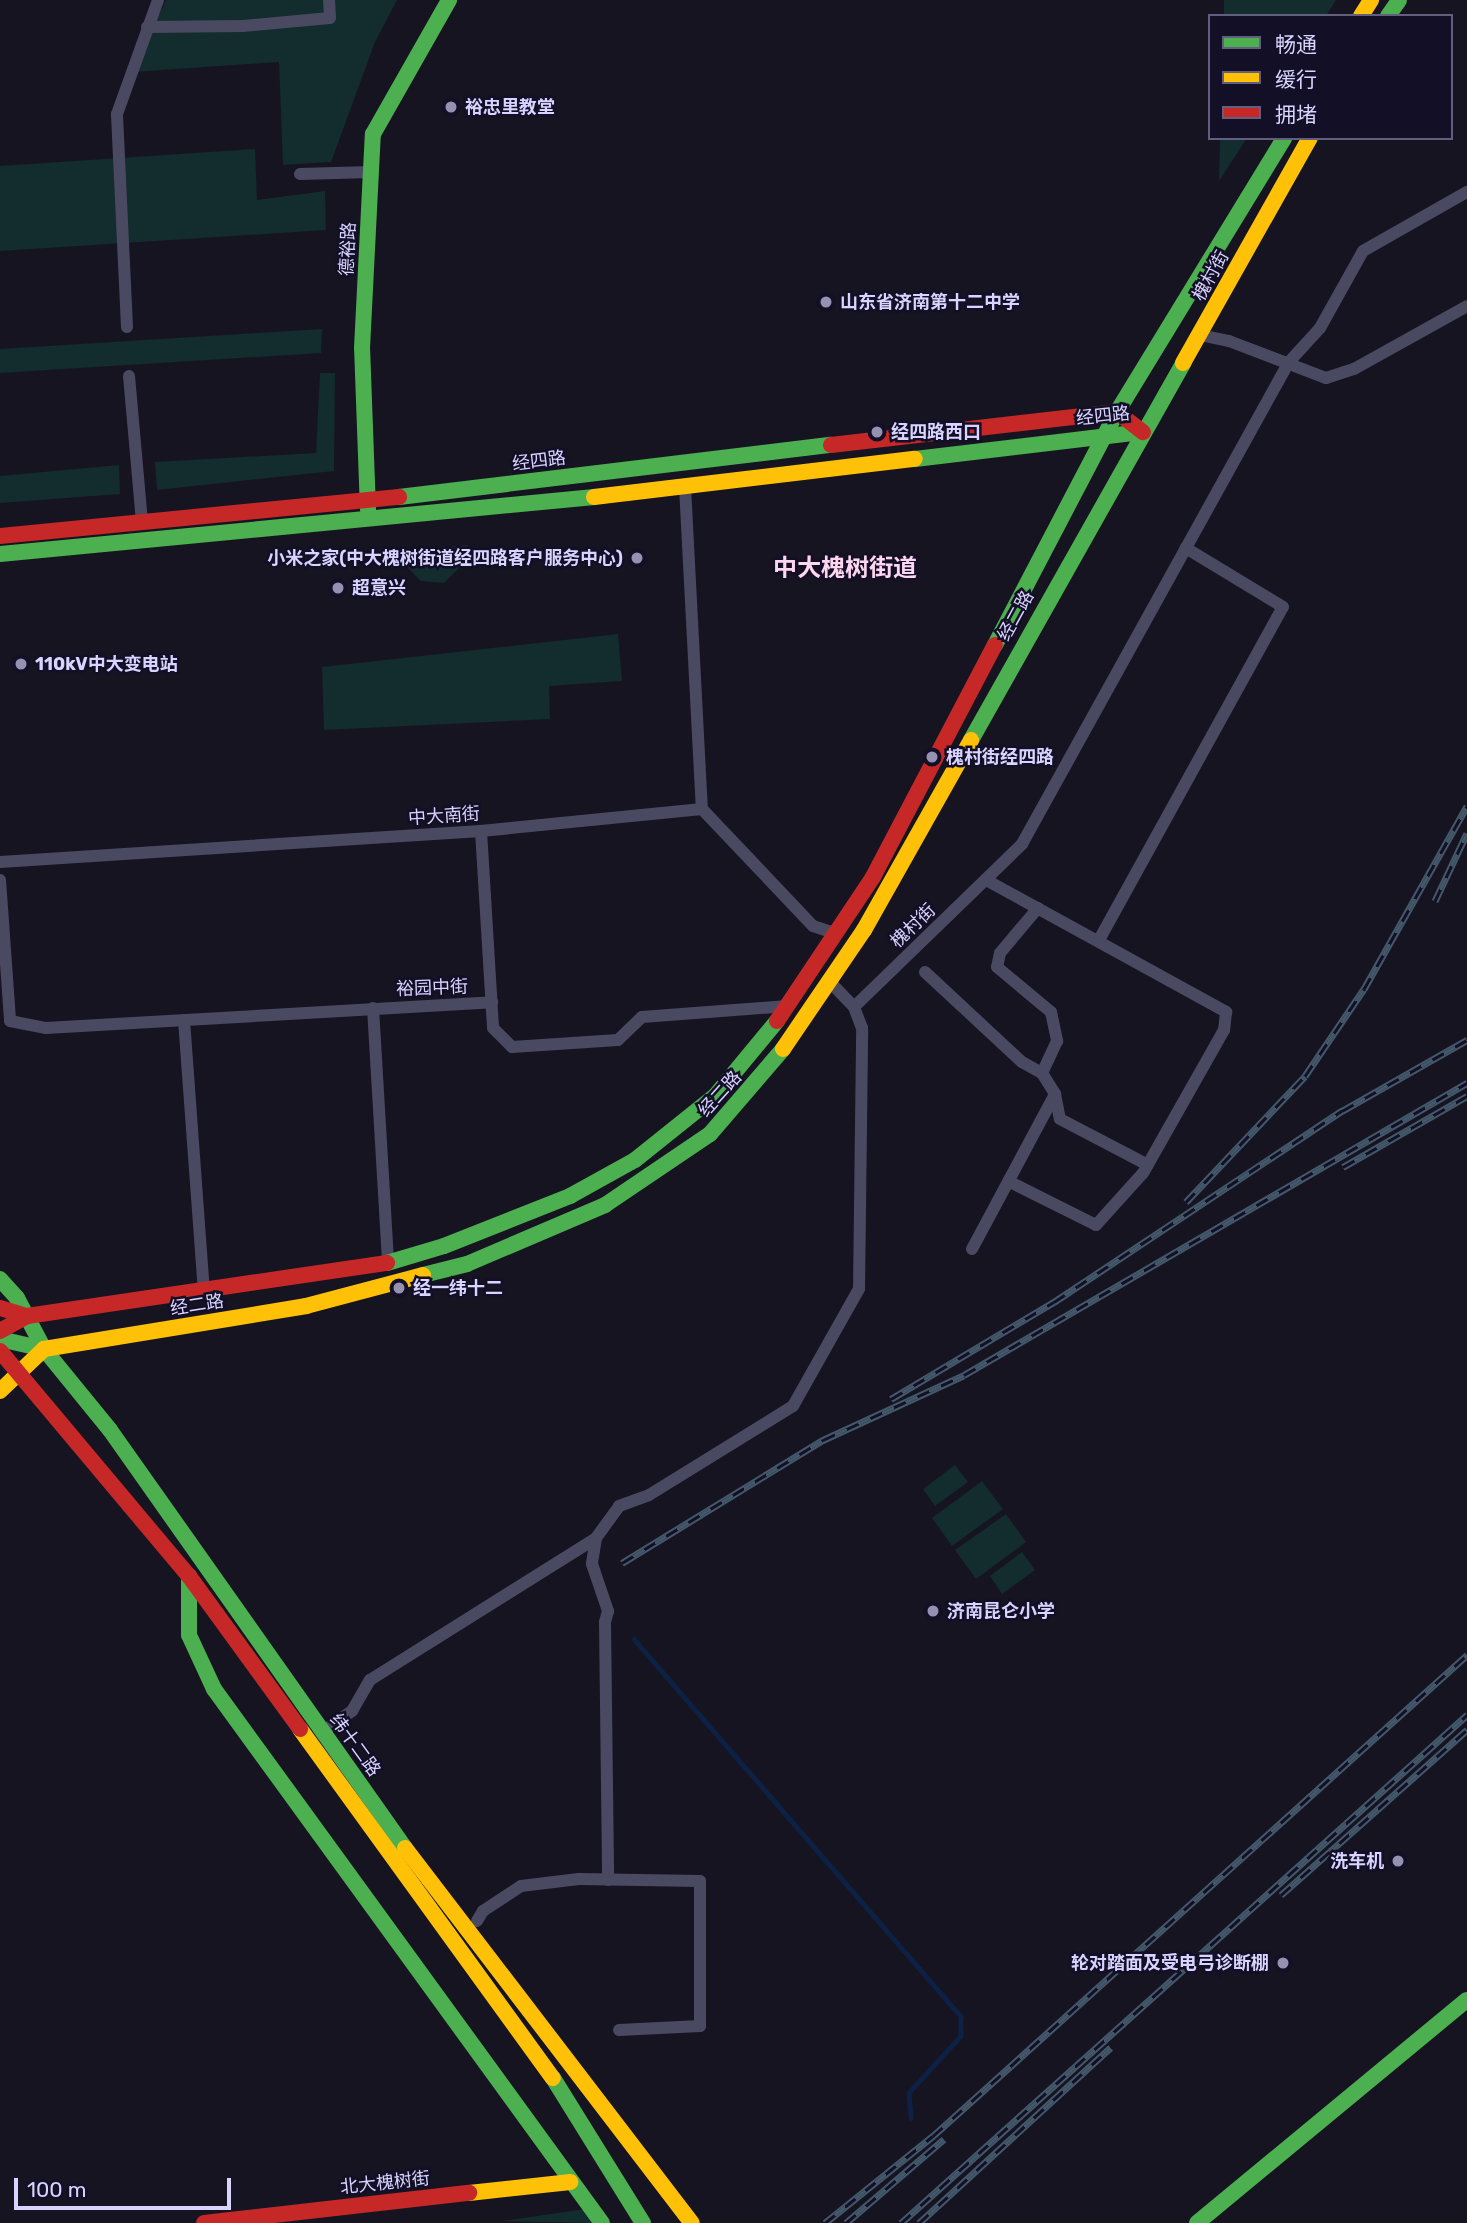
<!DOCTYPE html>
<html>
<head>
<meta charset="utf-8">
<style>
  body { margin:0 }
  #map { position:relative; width:1467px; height:2223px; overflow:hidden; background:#161421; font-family:Rubik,"Noto Sans SC",sans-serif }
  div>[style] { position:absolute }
  .green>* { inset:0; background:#132c2d }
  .stream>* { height:4.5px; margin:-2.25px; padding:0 2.25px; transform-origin:2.25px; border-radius:2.25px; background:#0d2144 }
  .street>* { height:12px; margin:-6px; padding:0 6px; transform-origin:6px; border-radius:6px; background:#4a4962 }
  .fast>* { height:16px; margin:-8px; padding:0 8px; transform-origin:8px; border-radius:8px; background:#4caf50 }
  .slow>* { height:16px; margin:-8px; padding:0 8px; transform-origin:8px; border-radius:8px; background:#ffc107 }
  .jam>* { height:16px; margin:-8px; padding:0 8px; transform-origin:8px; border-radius:8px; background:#c62828 }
  .rail>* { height:7px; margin-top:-3.5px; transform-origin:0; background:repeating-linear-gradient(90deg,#130f26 0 13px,#43596b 0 26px); box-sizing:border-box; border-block:2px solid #43596b }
  .dots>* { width:19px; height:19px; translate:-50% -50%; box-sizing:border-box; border:4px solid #130f26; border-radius:50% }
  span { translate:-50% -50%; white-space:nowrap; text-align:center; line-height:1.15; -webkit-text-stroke:5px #130f26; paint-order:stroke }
  .poi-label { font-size:18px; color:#d9d4ff; font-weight:700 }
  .left { translate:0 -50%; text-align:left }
  .right { translate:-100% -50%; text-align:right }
  .street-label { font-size:18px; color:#d9d4ff }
  .district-label { font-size:24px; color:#ffd6f0; font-weight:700 }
  .legend { position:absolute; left:1208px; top:14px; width:245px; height:126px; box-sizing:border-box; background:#130f26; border:2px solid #625e7d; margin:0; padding:9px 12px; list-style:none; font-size:21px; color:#d9d4ff }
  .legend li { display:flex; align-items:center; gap:14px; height:35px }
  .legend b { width:35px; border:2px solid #625e7d }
  .scale { position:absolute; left:14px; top:2178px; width:217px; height:32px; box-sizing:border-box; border:4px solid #d9d4ff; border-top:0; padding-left:9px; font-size:21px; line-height:24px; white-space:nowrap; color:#d9d4ff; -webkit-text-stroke:5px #130f26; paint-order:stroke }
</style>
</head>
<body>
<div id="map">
  <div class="green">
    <i style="clip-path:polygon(166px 0,397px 0,375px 42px,331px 162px,283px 165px,279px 62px,133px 72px)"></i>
    <i style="clip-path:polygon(1224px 0,1336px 0,1326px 16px,1224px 16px)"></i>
    <i style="clip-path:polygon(1220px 138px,1247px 138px,1219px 181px)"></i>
    <i style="clip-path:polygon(255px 149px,257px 200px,325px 191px,326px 230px,0 251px,0 166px)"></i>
    <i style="clip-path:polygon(322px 329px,321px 353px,0 373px,0 349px)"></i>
    <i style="clip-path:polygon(320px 373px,335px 373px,334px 471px,157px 490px,155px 462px,316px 453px)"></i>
    <i style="clip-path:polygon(119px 465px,120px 494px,0 503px,0 476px)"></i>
    <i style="clip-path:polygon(468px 545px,463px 564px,444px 583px,421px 581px,408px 568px,401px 552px)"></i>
    <i style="clip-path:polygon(618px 634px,622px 681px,549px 686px,550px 719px,324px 730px,322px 667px)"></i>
    <i style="clip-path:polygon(955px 1465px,968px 1482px,935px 1506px,923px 1489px)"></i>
    <i style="clip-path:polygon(982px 1481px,1003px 1509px,952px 1546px,932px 1518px)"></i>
    <i style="clip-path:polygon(1006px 1514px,1026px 1542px,976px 1579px,955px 1550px)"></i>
    <i style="clip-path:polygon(1022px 1552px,1035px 1570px,1002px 1594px,990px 1576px)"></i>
    <i style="clip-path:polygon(585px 2209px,594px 2223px,502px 2221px)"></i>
  </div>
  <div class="stream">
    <i style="left:634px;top:1639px;width:500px;rotate:49.1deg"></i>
    <i style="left:961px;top:2017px;width:19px;rotate:90deg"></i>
    <i style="left:961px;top:2036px;width:77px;rotate:132.4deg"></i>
    <i style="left:909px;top:2093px;width:25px;rotate:85deg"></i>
  </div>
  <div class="street">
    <i style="left:147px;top:27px;width:96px;rotate:-0.6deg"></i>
    <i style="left:243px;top:26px;width:87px;rotate:-5.3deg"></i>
    <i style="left:330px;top:18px;width:18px;rotate:-93deg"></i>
    <i style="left:300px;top:174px;width:71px;rotate:-1.6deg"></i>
    <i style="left:127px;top:327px;width:213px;rotate:-92.7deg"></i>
    <i style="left:117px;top:114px;width:121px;rotate:-70.2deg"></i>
    <i style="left:1200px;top:335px;width:30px;rotate:12deg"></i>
    <i style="left:1229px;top:341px;width:104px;rotate:20.9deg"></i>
    <i style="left:1326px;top:378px;width:29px;rotate:-18deg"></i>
    <i style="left:1354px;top:369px;width:129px;rotate:-29.1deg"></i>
    <i style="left:129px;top:376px;width:148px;rotate:84.9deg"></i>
    <i style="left:685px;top:487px;width:322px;rotate:87deg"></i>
    <i style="left:702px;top:809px;width:161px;rotate:46.5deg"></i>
    <i style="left:813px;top:926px;width:16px;rotate:18deg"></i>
    <i style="left:828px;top:931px;width:10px;rotate:53deg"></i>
    <i style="left:481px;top:831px;width:197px;rotate:86.5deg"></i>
    <i style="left:493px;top:1028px;width:27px;rotate:45deg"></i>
    <i style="left:512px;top:1047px;width:106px;rotate:-3.8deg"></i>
    <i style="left:618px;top:1040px;width:33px;rotate:-44deg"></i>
    <i style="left:642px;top:1017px;width:146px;rotate:-4.3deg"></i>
    <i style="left:0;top:862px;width:482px;rotate:-3.7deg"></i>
    <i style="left:481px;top:831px;width:222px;rotate:-5.7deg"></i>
    <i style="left:0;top:880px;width:141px;rotate:85.9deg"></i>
    <i style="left:10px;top:1021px;width:37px;rotate:11deg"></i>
    <i style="left:46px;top:1028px;width:447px;rotate:-3.3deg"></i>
    <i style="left:988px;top:881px;width:272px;rotate:28.8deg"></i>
    <i style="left:1226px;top:1012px;width:18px;rotate:96deg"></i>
    <i style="left:1224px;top:1030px;width:164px;rotate:119.5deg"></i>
    <i style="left:1143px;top:1173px;width:70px;rotate:132.1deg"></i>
    <i style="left:1096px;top:1225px;width:98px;rotate:-153.4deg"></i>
    <i style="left:1038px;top:908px;width:59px;rotate:130.2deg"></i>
    <i style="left:1000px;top:953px;width:14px;rotate:102deg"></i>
    <i style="left:997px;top:967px;width:70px;rotate:39.8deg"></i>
    <i style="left:1051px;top:1012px;width:30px;rotate:78deg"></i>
    <i style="left:1057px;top:1041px;width:35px;rotate:115deg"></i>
    <i style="left:1099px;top:940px;width:380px;rotate:-61.1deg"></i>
    <i style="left:1283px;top:607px;width:114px;rotate:-148.7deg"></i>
    <i style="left:925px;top:972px;width:132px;rotate:42.9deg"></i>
    <i style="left:1022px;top:1062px;width:23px;rotate:29deg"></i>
    <i style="left:1042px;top:1073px;width:25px;rotate:58deg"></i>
    <i style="left:1055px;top:1094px;width:25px;rotate:79deg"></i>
    <i style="left:1060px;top:1119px;width:99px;rotate:27.6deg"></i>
    <i style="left:829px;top:981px;width:36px;rotate:46deg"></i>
    <i style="left:854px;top:1007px;width:234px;rotate:-44.1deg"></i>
    <i style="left:1022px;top:844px;width:551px;rotate:-61.02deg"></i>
    <i style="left:1289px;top:362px;width:46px;rotate:-47.6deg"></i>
    <i style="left:1320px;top:328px;width:88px;rotate:-60.8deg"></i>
    <i style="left:1363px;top:251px;width:120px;rotate:-29.6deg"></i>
    <i style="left:373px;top:1008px;width:255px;rotate:86.6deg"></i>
    <i style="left:184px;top:1020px;width:271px;rotate:85.8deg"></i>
    <i style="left:972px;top:1249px;width:176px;rotate:-61.8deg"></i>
    <i style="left:596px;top:1538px;width:26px;rotate:99deg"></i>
    <i style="left:592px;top:1564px;width:50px;rotate:71.2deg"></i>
    <i style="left:608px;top:1611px;width:11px;rotate:105deg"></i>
    <i style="left:605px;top:1622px;width:258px;rotate:89.3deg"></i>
    <i style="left:322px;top:1732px;width:37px;rotate:-35deg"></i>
    <i style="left:352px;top:1711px;width:36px;rotate:-60deg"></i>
    <i style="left:370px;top:1680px;width:267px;rotate:-32.1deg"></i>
    <i style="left:596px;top:1538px;width:39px;rotate:-54deg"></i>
    <i style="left:619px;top:1506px;width:32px;rotate:-20deg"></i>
    <i style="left:649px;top:1495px;width:169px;rotate:-31.7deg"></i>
    <i style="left:793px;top:1406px;width:134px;rotate:-60.6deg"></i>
    <i style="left:859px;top:1289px;width:261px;rotate:-89.3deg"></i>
    <i style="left:862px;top:1028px;width:22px;rotate:-111deg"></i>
    <i style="left:477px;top:1921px;width:12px;rotate:-59deg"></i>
    <i style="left:483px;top:1911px;width:45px;rotate:-33.3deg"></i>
    <i style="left:521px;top:1886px;width:58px;rotate:-6.9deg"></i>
    <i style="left:579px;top:1879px;width:121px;rotate:0.9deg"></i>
    <i style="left:700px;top:1881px;width:145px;rotate:90deg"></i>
    <i style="left:700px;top:2026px;width:81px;rotate:177.2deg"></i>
  </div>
  <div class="fast">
    <i style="left:1388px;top:16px;width:19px;rotate:-55deg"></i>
    <i style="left:915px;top:459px;width:230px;rotate:-6.8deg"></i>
    <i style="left:399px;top:497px;width:435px;rotate:-6.9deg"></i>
    <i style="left:368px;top:510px;width:162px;rotate:-92.1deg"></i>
    <i style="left:362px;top:348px;width:214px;rotate:-87.1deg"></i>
    <i style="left:373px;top:134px;width:154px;rotate:-60.4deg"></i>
    <i style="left:0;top:554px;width:597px;rotate:-5.48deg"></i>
    <i style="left:995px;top:645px;width:263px;rotate:-62.4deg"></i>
    <i style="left:1117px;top:412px;width:321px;rotate:-58.6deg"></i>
    <i style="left:971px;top:740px;width:433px;rotate:-60.6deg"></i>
    <i style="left:387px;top:1263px;width:59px;rotate:-16.6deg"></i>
    <i style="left:444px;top:1246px;width:136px;rotate:-21.6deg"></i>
    <i style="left:570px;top:1196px;width:74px;rotate:-29deg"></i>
    <i style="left:635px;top:1160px;width:102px;rotate:-38.7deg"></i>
    <i style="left:715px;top:1096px;width:97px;rotate:-50.4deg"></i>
    <i style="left:423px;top:1275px;width:45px;rotate:-14deg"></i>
    <i style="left:467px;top:1264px;width:150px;rotate:-23.1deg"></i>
    <i style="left:605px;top:1205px;width:127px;rotate:-34.1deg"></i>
    <i style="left:710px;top:1134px;width:112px;rotate:-49.3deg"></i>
    <i style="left:0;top:1279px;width:25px;rotate:48deg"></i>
    <i style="left:17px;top:1298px;width:58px;rotate:62.1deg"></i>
    <i style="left:44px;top:1349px;width:104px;rotate:50.8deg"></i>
    <i style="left:110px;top:1430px;width:512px;rotate:54.79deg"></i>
    <i style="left:0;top:1339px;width:45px;rotate:12.8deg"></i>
    <i style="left:189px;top:1576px;width:59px;rotate:90deg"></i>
    <i style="left:189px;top:1635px;width:60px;rotate:65.2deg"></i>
    <i style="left:214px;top:1689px;width:660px;rotate:54deg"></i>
    <i style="left:553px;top:2078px;width:171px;rotate:58.2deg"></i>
    <i style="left:1197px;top:2223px;width:350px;rotate:-39.6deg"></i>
  </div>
  <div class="slow">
    <i style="left:1361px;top:16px;width:19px;rotate:-58deg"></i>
    <i style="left:1183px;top:363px;width:258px;rotate:-60.6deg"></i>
    <i style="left:594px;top:497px;width:323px;rotate:-6.8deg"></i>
    <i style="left:783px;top:1049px;width:144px;rotate:-55.8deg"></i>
    <i style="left:864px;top:930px;width:218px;rotate:-60.6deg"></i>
    <i style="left:44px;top:1349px;width:266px;rotate:-9.3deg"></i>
    <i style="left:306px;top:1306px;width:121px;rotate:-14.8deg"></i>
    <i style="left:0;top:1391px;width:61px;rotate:-43.7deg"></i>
    <i style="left:300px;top:1729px;width:431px;rotate:54.1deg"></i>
    <i style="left:405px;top:1848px;width:472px;rotate:52.6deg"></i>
    <i style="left:469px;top:2193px;width:102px;rotate:-6.2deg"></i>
  </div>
  <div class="jam">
    <i style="left:831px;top:445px;width:288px;rotate:-6.6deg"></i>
    <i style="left:1117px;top:412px;width:33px;rotate:38deg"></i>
    <i style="left:0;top:536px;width:401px;rotate:-5.6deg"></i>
    <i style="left:777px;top:1021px;width:173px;rotate:-56.3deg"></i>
    <i style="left:873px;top:877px;width:262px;rotate:-62.3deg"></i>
    <i style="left:0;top:1308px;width:28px;rotate:17deg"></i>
    <i style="left:0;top:1331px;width:31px;rotate:-29deg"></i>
    <i style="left:27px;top:1316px;width:364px;rotate:-8.4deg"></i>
    <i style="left:0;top:1351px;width:294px;rotate:50deg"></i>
    <i style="left:189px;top:1576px;width:189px;rotate:54deg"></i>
    <i style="left:204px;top:2223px;width:267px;rotate:-6.5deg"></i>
  </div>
  <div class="rail">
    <i style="left:1435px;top:901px;width:75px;rotate:-64.8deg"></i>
    <i style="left:1343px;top:1167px;width:143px;rotate:-29.8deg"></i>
    <i style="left:1186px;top:1202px;width:173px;rotate:-46.6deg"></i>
    <i style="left:1305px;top:1076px;width:105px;rotate:-55.9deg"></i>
    <i style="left:1364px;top:989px;width:210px;rotate:-60.6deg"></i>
    <i style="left:891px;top:1399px;width:190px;rotate:-30.8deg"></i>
    <i style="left:1054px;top:1302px;width:346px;rotate:-33.6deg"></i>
    <i style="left:1342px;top:1111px;width:144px;rotate:-29.6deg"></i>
    <i style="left:622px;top:1563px;width:236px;rotate:-31.5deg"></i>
    <i style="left:823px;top:1440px;width:155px;rotate:-24.7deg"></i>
    <i style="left:964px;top:1375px;width:582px;rotate:-30.14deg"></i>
    <i style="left:1281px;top:1895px;width:249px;rotate:-41.6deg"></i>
    <i style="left:825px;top:2223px;width:139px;rotate:-38.9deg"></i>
    <i style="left:933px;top:2136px;width:719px;rotate:-42.01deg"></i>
    <i style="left:846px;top:2223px;width:129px;rotate:-40.6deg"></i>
    <i style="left:901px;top:2223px;width:761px;rotate:-41.91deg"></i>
    <i style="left:919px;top:2223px;width:260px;rotate:-42.5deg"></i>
  </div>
  <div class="dots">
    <i style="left:451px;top:107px;background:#9591b1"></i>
    <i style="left:826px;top:302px;background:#9591b1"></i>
    <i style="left:877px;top:432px;background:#9591b1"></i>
    <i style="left:637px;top:558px;background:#9591b1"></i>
    <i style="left:338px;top:588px;background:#9591b1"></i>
    <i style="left:21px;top:664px;background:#9591b1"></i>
    <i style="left:932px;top:757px;background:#9591b1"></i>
    <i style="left:399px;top:1288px;background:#9591b1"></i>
    <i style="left:933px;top:1611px;background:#9591b1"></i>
    <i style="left:1398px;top:1861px;background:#9591b1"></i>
    <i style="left:1283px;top:1963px;background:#9591b1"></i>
  </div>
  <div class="poi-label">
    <span class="left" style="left:465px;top:107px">裕忠里教堂</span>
    <span class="left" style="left:840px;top:302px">山东省济南第十二中学</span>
    <span class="left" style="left:891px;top:432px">经四路西口</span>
    <span class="right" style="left:623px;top:558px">小米之家(中大槐树街道经四路客户服务中心)</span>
    <span class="left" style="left:352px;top:588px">超意兴</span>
    <span class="left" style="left:35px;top:664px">110kV中大变电站</span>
    <span class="left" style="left:946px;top:757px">槐村街经四路</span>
    <span class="left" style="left:413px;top:1288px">经一纬十二</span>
    <span class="left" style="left:947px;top:1611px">济南昆仑小学</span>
    <span class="right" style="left:1384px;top:1861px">洗车机</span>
    <span class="right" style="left:1269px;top:1963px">轮对踏面及受电弓诊断棚</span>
  </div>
  <div class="street-label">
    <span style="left:348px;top:249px;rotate:-87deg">德裕路</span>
    <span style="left:1211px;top:276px;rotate:-61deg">槐村街</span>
    <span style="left:1103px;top:416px;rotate:-6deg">经四路</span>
    <span style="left:539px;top:461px;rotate:-7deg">经四路</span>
    <span style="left:1016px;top:616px;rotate:-61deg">经二路</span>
    <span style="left:444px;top:816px;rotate:-4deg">中大南街</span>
    <span style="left:913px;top:926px;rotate:-44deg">槐村街</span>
    <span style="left:432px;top:988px;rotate:-2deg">裕园中街</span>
    <span style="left:720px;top:1094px;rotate:-48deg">经二路</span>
    <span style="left:197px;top:1305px;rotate:-9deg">经二路</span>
    <span style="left:355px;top:1745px;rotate:54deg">纬十二路</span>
    <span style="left:385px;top:2183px;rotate:-6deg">北大槐树街</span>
  </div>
  <div class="district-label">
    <span style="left:845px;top:569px">中大槐树街道</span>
  </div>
  <ul class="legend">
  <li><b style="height:9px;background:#4caf50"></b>畅通</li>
  <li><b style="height:9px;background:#ffc107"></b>缓行</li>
  <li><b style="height:9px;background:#c62828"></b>拥堵</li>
  </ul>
  <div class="scale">100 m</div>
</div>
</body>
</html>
